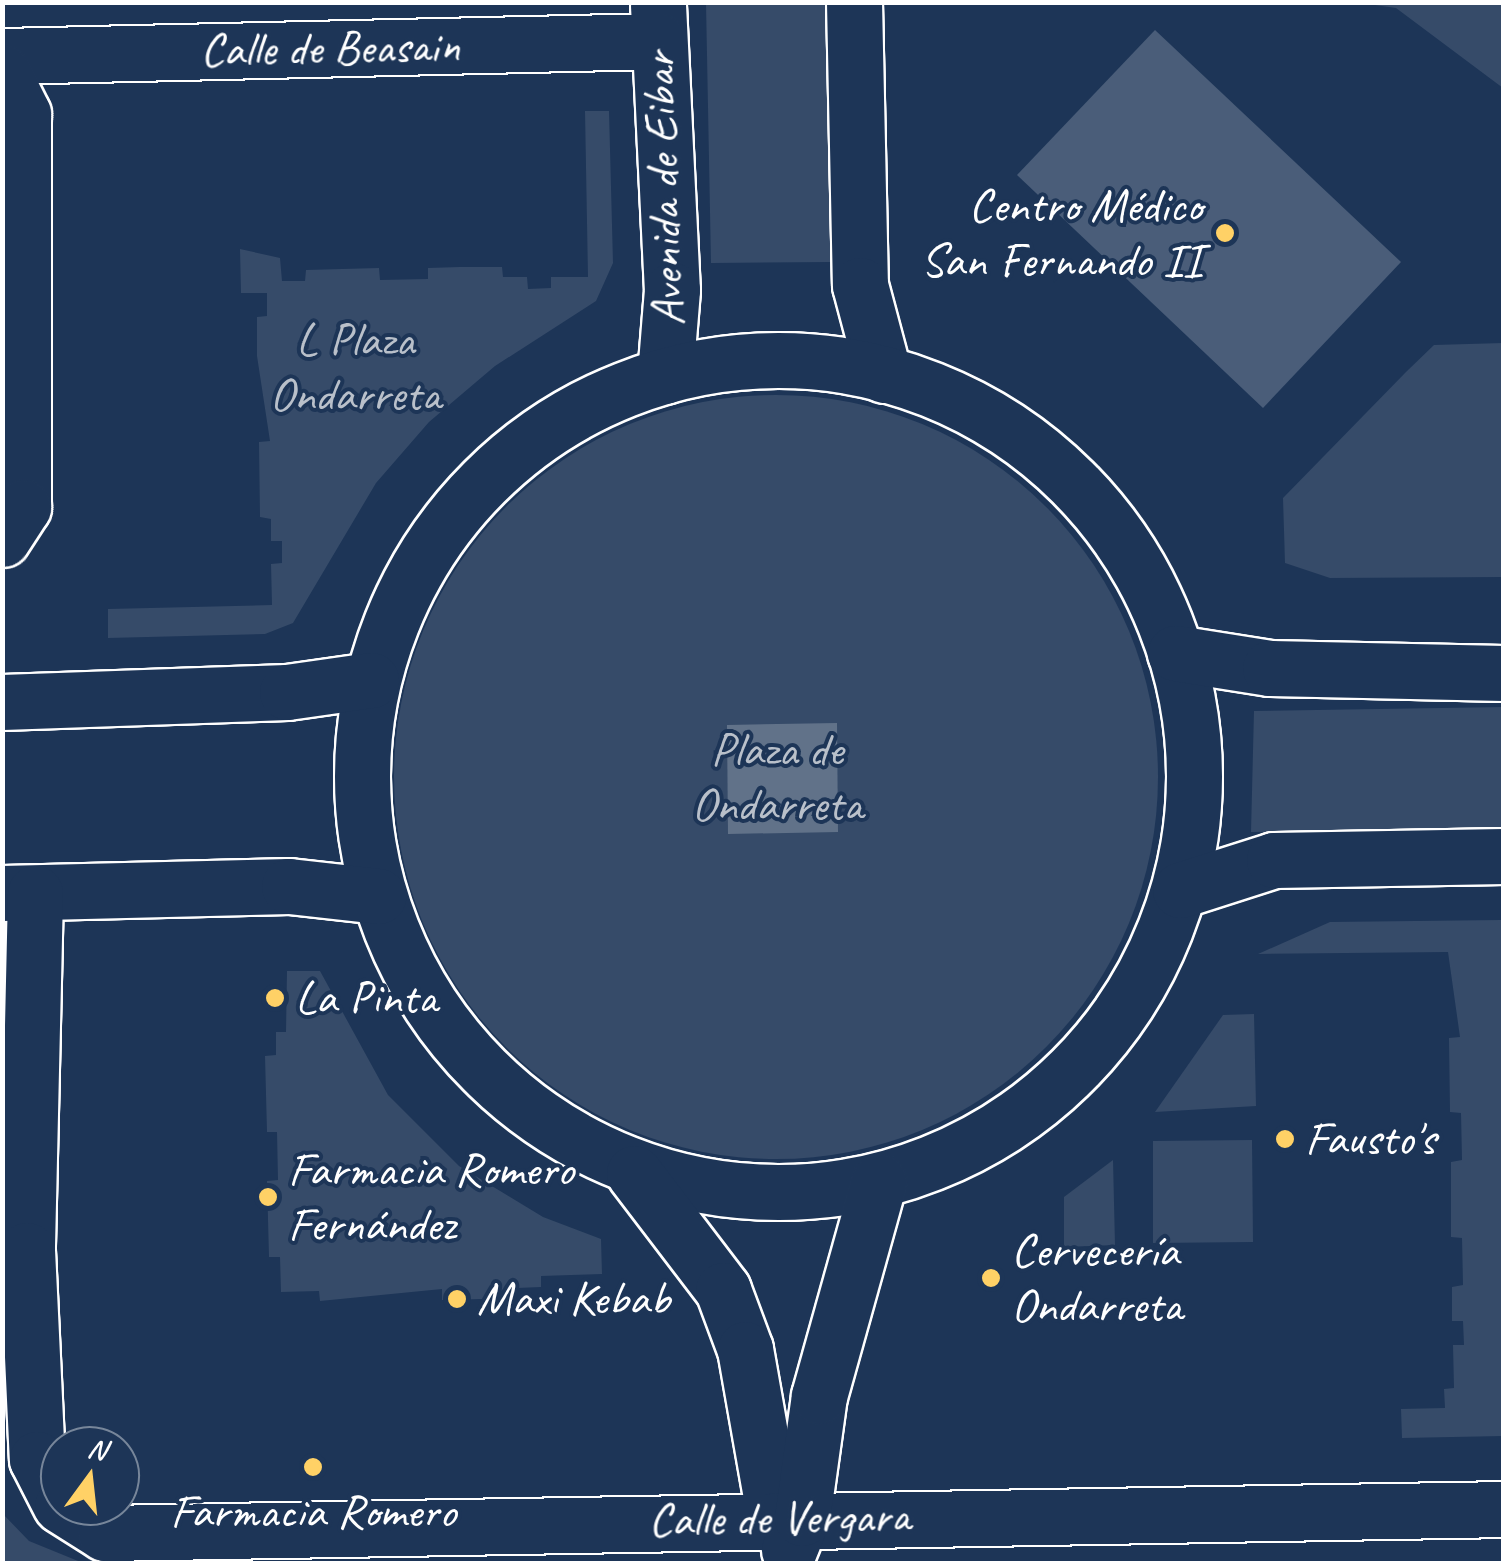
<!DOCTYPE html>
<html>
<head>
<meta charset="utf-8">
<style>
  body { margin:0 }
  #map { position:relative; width:1506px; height:1566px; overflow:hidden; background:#1d3557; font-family:Caveat,sans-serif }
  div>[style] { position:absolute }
  .green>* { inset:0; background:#364b69 }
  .round { border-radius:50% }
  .water>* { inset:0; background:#617289 }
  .building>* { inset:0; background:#4a5d79 }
  .roads { filter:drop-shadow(2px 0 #fff) drop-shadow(-2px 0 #fff) drop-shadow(0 2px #fff) drop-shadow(0 -2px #fff) }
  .minor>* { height:55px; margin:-27.5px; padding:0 27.5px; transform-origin:27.5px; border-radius:27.5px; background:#1d3557 }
  .minor>.ring { margin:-27.5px; padding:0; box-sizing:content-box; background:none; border:55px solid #1d3557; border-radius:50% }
  .dots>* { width:28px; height:28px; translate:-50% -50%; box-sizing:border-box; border:5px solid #1d3557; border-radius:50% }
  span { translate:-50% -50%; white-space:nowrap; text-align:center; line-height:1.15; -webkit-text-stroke:8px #1d3557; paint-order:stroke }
  .street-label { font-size:48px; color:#fff }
  .poi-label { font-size:48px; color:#fff }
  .right { translate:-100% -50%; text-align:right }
  .left { translate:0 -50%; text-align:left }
  .park-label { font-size:48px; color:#b9c0ca }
  .frame { position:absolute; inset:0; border:5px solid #fff; pointer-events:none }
  .north { position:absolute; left:40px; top:1426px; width:100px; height:100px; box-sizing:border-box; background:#1d3557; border:2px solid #77869a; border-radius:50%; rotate:15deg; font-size:28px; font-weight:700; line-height:40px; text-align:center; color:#fff }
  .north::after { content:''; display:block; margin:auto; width:35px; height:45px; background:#ffd166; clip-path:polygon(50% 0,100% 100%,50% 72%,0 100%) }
</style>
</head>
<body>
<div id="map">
  <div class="green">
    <i style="clip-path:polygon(706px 3px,827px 3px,832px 262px,711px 263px)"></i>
    <i style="clip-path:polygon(1361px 3px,1503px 3px,1503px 88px,1396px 8px)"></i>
    <i style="clip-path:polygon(585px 111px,609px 111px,613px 263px,596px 301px,495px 366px,429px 422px,376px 483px,293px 623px,265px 634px,108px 638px,108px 609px,272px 605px,271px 564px,282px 563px,282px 541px,271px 541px,271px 519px,260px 517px,259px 442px,270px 441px,257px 356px,257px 317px,267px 316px,267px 293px,241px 293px,240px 249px,280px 258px,282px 281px,305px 281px,306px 270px,379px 268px,380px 280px,428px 279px,428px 268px,460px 267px,502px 267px,503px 277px,527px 277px,528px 289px,551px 288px,551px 277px,588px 277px)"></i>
    <i style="clip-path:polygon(1503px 343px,1503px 577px,1330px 578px,1285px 563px,1283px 498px,1406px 372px,1434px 345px)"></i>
    <i class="round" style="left:394px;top:395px;width:764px;height:764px"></i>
    <i style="clip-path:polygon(1503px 707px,1503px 828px,1251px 832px,1254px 711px)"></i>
    <i style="clip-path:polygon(1501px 920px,1503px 1436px,1402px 1438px,1401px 1409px,1445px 1408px,1444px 1389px,1454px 1388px,1453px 1345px,1464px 1345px,1463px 1321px,1452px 1321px,1452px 1287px,1463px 1285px,1462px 1238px,1451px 1237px,1451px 1162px,1462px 1160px,1461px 1113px,1450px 1112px,1449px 1038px,1460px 1037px,1448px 952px,1258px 954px,1330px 922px)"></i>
    <i style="clip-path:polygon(287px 971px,320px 971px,388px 1095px,459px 1166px,543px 1217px,601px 1239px,602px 1274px,541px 1276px,541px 1287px,517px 1288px,516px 1298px,442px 1300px,442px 1289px,320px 1301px,319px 1291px,281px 1292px,280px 1257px,269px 1257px,267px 1181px,278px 1180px,277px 1132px,267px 1132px,265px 1056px,276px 1055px,276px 1032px,286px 1032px)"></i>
    <i style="clip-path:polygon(1254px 1014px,1256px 1106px,1155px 1112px,1223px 1015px)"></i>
    <i style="clip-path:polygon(1252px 1140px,1253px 1242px,1153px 1243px,1153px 1141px)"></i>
    <i style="clip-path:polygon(1113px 1160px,1115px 1245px,1064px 1247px,1064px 1197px)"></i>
    <i style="clip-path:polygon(3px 1514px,29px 1541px,83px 1563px,3px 1563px)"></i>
  </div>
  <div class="water">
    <i style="clip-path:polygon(837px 723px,838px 832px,728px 834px,727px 725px)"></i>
  </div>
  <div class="building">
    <i style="clip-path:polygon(1155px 30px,1401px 262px,1263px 408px,1017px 175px)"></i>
  </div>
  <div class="roads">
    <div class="minor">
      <i style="left:854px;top:2px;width:283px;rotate:88.8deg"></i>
      <i style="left:860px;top:285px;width:93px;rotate:75.1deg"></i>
      <i style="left:658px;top:5px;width:285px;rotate:87.2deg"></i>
      <i style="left:672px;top:290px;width:86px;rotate:94.7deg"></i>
      <i style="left:2px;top:56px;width:656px;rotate:-1.31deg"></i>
      <i style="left:2px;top:72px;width:47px;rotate:63.4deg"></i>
      <i style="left:23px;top:114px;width:393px;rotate:90deg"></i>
      <i style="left:23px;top:507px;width:38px;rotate:123deg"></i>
      <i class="ring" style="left:362px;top:360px;width:777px;height:777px"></i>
      <i style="left:1175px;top:653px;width:96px;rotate:9deg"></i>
      <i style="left:1270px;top:668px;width:234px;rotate:1.2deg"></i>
      <i style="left:2px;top:702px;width:285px;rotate:-2deg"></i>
      <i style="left:287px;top:692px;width:85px;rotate:-8.1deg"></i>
      <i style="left:1180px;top:890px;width:99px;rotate:-17.7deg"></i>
      <i style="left:1274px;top:860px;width:230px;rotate:-1deg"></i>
      <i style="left:2px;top:893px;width:287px;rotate:-1.4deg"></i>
      <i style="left:289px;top:886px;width:90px;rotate:6.4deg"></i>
      <i style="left:35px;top:893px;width:357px;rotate:91.3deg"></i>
      <i style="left:27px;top:1250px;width:209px;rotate:87.3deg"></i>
      <i style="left:37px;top:1459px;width:51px;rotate:62.9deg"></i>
      <i style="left:634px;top:1173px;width:147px;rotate:52.7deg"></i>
      <i style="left:723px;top:1290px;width:63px;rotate:69.6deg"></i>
      <i style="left:745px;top:1349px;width:174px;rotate:80deg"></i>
      <i style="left:775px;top:1520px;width:26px;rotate:58deg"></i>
      <i style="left:62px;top:1506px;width:51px;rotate:32.1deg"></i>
      <i style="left:105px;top:1533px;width:1399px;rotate:-0.98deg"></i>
      <i style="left:789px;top:1550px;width:35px;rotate:-68deg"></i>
      <i style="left:802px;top:1518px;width:123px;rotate:-82.1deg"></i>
      <i style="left:819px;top:1396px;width:223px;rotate:-74.4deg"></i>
    </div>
  </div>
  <div class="dots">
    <i style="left:1225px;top:233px;background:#ffd166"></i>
    <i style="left:275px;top:998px;background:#ffd166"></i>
    <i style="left:1285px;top:1139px;background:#ffd166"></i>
    <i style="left:268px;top:1197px;background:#ffd166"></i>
    <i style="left:991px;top:1278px;background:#ffd166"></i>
    <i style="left:457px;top:1299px;background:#ffd166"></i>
    <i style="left:313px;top:1467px;background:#ffd166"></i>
  </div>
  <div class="street-label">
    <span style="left:330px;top:48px;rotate:-1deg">Calle de Beasain</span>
    <span style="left:663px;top:189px;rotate:-92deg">Avenida de Eibar</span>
    <span style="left:779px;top:1518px;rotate:-1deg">Calle de Vergara</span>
  </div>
  <div class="poi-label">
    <span class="right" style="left:1202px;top:233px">Centro Médico<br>San Fernando II</span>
    <span class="left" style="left:295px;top:998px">La Pinta</span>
    <span class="left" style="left:1305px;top:1139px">Fausto's</span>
    <span class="left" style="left:288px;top:1197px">Farmacia Romero<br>Fernández</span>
    <span class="left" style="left:1011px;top:1278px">Cervecería<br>Ondarreta</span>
    <span class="left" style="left:477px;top:1299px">Maxi Kebab</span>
    <span style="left:313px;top:1512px">Farmacia Romero</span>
  </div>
  <div class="park-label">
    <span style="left:355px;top:367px">L Plaza<br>Ondarreta</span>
    <span style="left:777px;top:777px">Plaza de<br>Ondarreta</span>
  </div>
  <div class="frame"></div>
  <div class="north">N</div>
</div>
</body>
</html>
